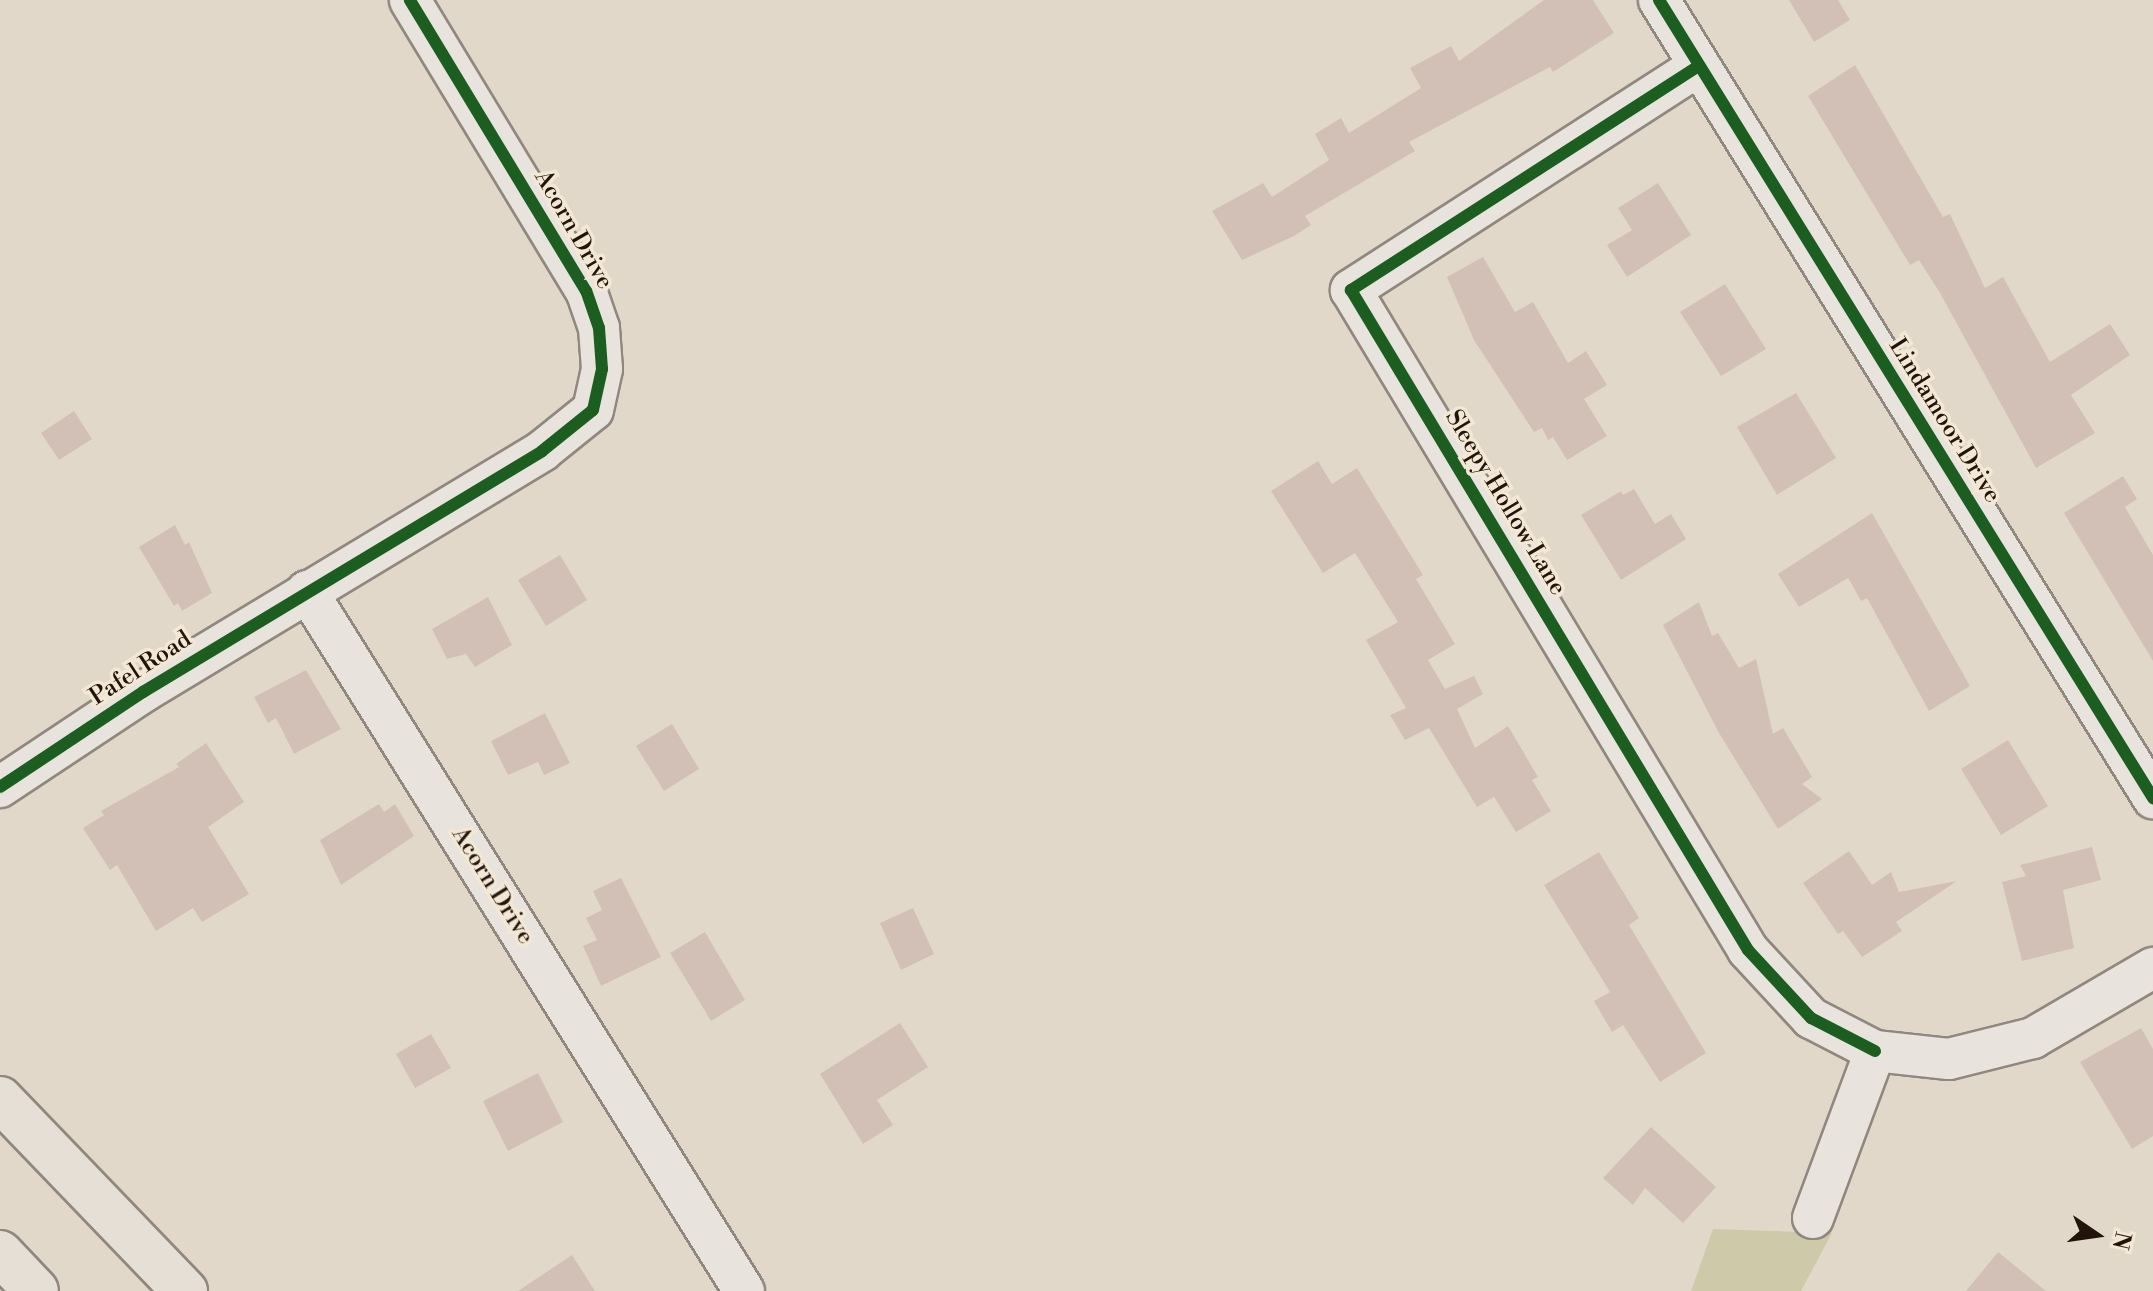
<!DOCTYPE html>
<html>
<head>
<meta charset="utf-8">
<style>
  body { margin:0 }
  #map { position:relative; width:2153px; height:1291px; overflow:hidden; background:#e2d8ca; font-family:"Libre Bodoni",serif }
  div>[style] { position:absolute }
  .green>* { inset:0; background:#cecaa9 }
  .building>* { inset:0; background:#d2c0b7 }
  .roads { filter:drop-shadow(2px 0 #90887f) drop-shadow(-2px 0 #90887f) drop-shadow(0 2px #90887f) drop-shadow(0 -2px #90887f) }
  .minor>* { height:40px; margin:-20px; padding:0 20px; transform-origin:20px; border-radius:20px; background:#e8e3dc }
  .motorway>* { height:44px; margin:-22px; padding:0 22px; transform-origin:22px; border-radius:22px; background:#e5dfd6 }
  .cycleway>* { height:12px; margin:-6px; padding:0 6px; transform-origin:6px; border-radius:6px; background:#1b5e20 }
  span { translate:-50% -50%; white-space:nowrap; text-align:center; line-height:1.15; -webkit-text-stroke:7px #f3e7d5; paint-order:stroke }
  .street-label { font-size:24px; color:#22140b }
  .north { position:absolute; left:2057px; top:1195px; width:80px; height:80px; -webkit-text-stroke:6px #f3e7d5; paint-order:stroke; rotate:103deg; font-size:22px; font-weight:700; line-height:32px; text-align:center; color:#22140b }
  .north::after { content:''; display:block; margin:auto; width:28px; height:36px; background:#22140b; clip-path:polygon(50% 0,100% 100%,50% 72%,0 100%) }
</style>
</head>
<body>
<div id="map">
  <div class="green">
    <i style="clip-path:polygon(1713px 1229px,1832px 1233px,1801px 1291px,1691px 1291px)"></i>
  </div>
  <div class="building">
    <i style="clip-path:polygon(1544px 0,1593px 0,1614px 33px,1553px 72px,1550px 67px,1409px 142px,1415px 151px,1305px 216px,1311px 225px,1294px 236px,1242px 260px,1212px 211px,1263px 183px,1272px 197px,1329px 160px,1315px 134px,1341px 118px,1349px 133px,1421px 88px,1410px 68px,1451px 46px,1459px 61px)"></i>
    <i style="clip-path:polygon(1789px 0,1838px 0,1850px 20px,1814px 42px)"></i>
    <i style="clip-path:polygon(1855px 65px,1943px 217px,1950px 214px,1985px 288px,2003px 277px,2050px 362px,2110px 324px,2130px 355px,2071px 395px,2095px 433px,2036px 468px,1940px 293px,1919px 260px,1910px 265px,1808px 96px)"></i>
    <i style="clip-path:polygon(1658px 183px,1691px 235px,1627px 277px,1607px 245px,1632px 230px,1618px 208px)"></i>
    <i style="clip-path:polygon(1483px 257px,1515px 312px,1533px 302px,1568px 363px,1586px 351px,1607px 385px,1584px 399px,1607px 436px,1567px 460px,1553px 437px,1548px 440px,1542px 428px,1534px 432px,1474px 340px,1447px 277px)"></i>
    <i style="clip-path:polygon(1725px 284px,1766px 349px,1721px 376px,1680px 312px)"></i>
    <i style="clip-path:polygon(1796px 393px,1836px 458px,1777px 495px,1737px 427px)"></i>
    <i style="clip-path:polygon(74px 411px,92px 439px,59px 460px,41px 433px)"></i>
    <i style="clip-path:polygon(1318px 461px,1332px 484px,1357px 468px,1423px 575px,1416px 579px,1455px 644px,1428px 660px,1445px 689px,1474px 676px,1483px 694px,1457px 709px,1475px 748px,1508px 726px,1538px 777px,1532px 780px,1551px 811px,1516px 832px,1494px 797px,1477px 807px,1429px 728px,1405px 740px,1390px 715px,1406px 708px,1366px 640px,1398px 622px,1355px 553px,1323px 573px,1271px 491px)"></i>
    <i style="clip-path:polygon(2123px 476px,2137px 499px,2125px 507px,2153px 555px,2153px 661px,2064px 513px)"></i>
    <i style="clip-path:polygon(1634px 489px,1655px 524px,1671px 514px,1686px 539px,1621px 580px,1581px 515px,1621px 491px,1623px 495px)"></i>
    <i style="clip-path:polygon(1872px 513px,1970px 686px,1929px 711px,1867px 598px,1861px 601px,1848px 578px,1799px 607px,1778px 574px)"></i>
    <i style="clip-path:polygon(175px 525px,185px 545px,189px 542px,212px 593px,182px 611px,178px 603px,174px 606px,139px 547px)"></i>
    <i style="clip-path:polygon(560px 555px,587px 600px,546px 626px,518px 580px)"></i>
    <i style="clip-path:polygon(488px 597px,512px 645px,475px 667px,466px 654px,447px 659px,432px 629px)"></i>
    <i style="clip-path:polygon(1699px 602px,1712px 636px,1718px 633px,1739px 668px,1756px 659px,1773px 734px,1783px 728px,1812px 777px,1802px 784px,1822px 799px,1778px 829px,1719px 733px,1663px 625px)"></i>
    <i style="clip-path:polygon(306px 670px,341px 729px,294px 754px,276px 718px,268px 723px,254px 697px)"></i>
    <i style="clip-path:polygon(545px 713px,570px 763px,544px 775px,538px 762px,508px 775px,491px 741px)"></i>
    <i style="clip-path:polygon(672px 724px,699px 769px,664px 791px,636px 746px)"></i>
    <i style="clip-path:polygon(2008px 740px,2048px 806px,2001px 835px,1961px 769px)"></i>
    <i style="clip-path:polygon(206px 743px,244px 802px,208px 827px,249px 894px,202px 922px,193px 908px,156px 931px,117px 865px,110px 870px,83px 828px,104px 815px,101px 811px,179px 767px,176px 764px)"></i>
    <i style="clip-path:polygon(379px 804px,384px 812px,395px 804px,414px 836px,341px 885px,320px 840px)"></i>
    <i style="clip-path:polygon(2092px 847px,2101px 880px,2063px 890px,2074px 948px,2022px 961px,2002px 882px,2026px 876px,2020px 865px)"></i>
    <i style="clip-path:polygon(1849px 851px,1872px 885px,1891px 872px,1899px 892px,1957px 881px,1896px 922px,1902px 931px,1862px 957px,1843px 931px,1838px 934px,1803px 883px)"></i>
    <i style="clip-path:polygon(1599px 852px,1639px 918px,1629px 925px,1706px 1053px,1660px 1082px,1623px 1025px,1612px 1032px,1594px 1001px,1610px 992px,1544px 885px)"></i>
    <i style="clip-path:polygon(621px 878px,661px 957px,601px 986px,583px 946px,597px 940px,586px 918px,602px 910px,593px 891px)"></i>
    <i style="clip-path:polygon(913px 908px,934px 954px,901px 970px,880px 923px)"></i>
    <i style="clip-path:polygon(705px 932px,745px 1000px,711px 1021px,670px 953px)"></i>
    <i style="clip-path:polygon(900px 1023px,928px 1067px,877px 1100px,893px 1125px,863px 1144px,820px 1074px)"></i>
    <i style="clip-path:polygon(2141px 1028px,2153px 1049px,2153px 1136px,2132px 1149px,2080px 1062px)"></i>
    <i style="clip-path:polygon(431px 1034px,451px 1068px,415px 1088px,396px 1054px)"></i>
    <i style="clip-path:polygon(538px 1073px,563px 1122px,508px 1151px,483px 1101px)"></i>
    <i style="clip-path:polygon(1651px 1127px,1716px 1187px,1683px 1223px,1645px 1188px,1633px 1205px,1603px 1178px)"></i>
    <i style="clip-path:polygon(1998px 1252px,2046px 1291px,1966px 1291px)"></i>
    <i style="clip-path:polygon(572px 1255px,595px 1291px,518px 1291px)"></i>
  </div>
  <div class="roads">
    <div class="minor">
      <i style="left:1659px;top:0;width:939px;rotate:58.24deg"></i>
      <i style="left:1697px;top:67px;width:412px;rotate:147.2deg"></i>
      <i style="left:1351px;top:290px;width:770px;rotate:58.97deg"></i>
      <i style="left:1748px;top:950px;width:93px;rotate:47.2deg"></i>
      <i style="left:1811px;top:1018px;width:72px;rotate:27.3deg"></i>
      <i style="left:307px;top:591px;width:825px;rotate:58.02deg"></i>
      <i style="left:0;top:787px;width:172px;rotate:-33.6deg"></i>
      <i style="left:143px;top:692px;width:466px;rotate:-31.1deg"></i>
      <i style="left:542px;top:451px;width:65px;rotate:-38.8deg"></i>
      <i style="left:593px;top:410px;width:42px;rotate:-77.6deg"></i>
      <i style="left:602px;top:369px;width:41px;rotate:-94.2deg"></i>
      <i style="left:599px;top:328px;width:39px;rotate:-109deg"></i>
      <i style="left:586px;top:291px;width:340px;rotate:-121.2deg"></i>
      <i style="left:1813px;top:1218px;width:178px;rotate:-69.6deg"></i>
      <i style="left:1875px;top:1051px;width:74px;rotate:6.2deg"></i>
      <i style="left:1949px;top:1059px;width:87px;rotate:-14deg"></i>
      <i style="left:2033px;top:1038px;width:139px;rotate:-30.3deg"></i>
    </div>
    <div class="motorway">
      <i style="left:0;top:1099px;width:267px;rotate:46.1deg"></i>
      <i style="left:0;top:1253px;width:52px;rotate:46.5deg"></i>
    </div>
  </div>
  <div class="cycleway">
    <i style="left:1659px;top:0;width:939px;rotate:58.24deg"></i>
    <i style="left:1697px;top:67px;width:412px;rotate:147.2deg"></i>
    <i style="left:1351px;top:290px;width:770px;rotate:58.97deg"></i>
    <i style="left:1748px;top:950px;width:93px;rotate:47.2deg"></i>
    <i style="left:1811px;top:1018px;width:72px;rotate:27.3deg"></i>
    <i style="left:0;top:787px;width:172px;rotate:-33.6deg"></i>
    <i style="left:143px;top:692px;width:466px;rotate:-31.1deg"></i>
    <i style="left:542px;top:451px;width:65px;rotate:-38.8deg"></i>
    <i style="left:593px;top:410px;width:42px;rotate:-77.6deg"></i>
    <i style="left:602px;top:369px;width:41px;rotate:-94.2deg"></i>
    <i style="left:599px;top:328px;width:39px;rotate:-109deg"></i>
    <i style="left:586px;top:291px;width:340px;rotate:-121.2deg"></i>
  </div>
  <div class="street-label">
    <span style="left:573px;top:230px;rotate:60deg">Acorn Drive</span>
    <span style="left:1944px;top:421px;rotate:58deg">Lindamoor Drive</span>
    <span style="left:1505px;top:503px;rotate:59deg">Sleepy Hollow Lane</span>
    <span style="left:141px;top:669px;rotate:-33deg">Pafel Road</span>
    <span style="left:492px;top:886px;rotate:58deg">Acorn Drive</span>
  </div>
  <div class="north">N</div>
</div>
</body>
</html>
